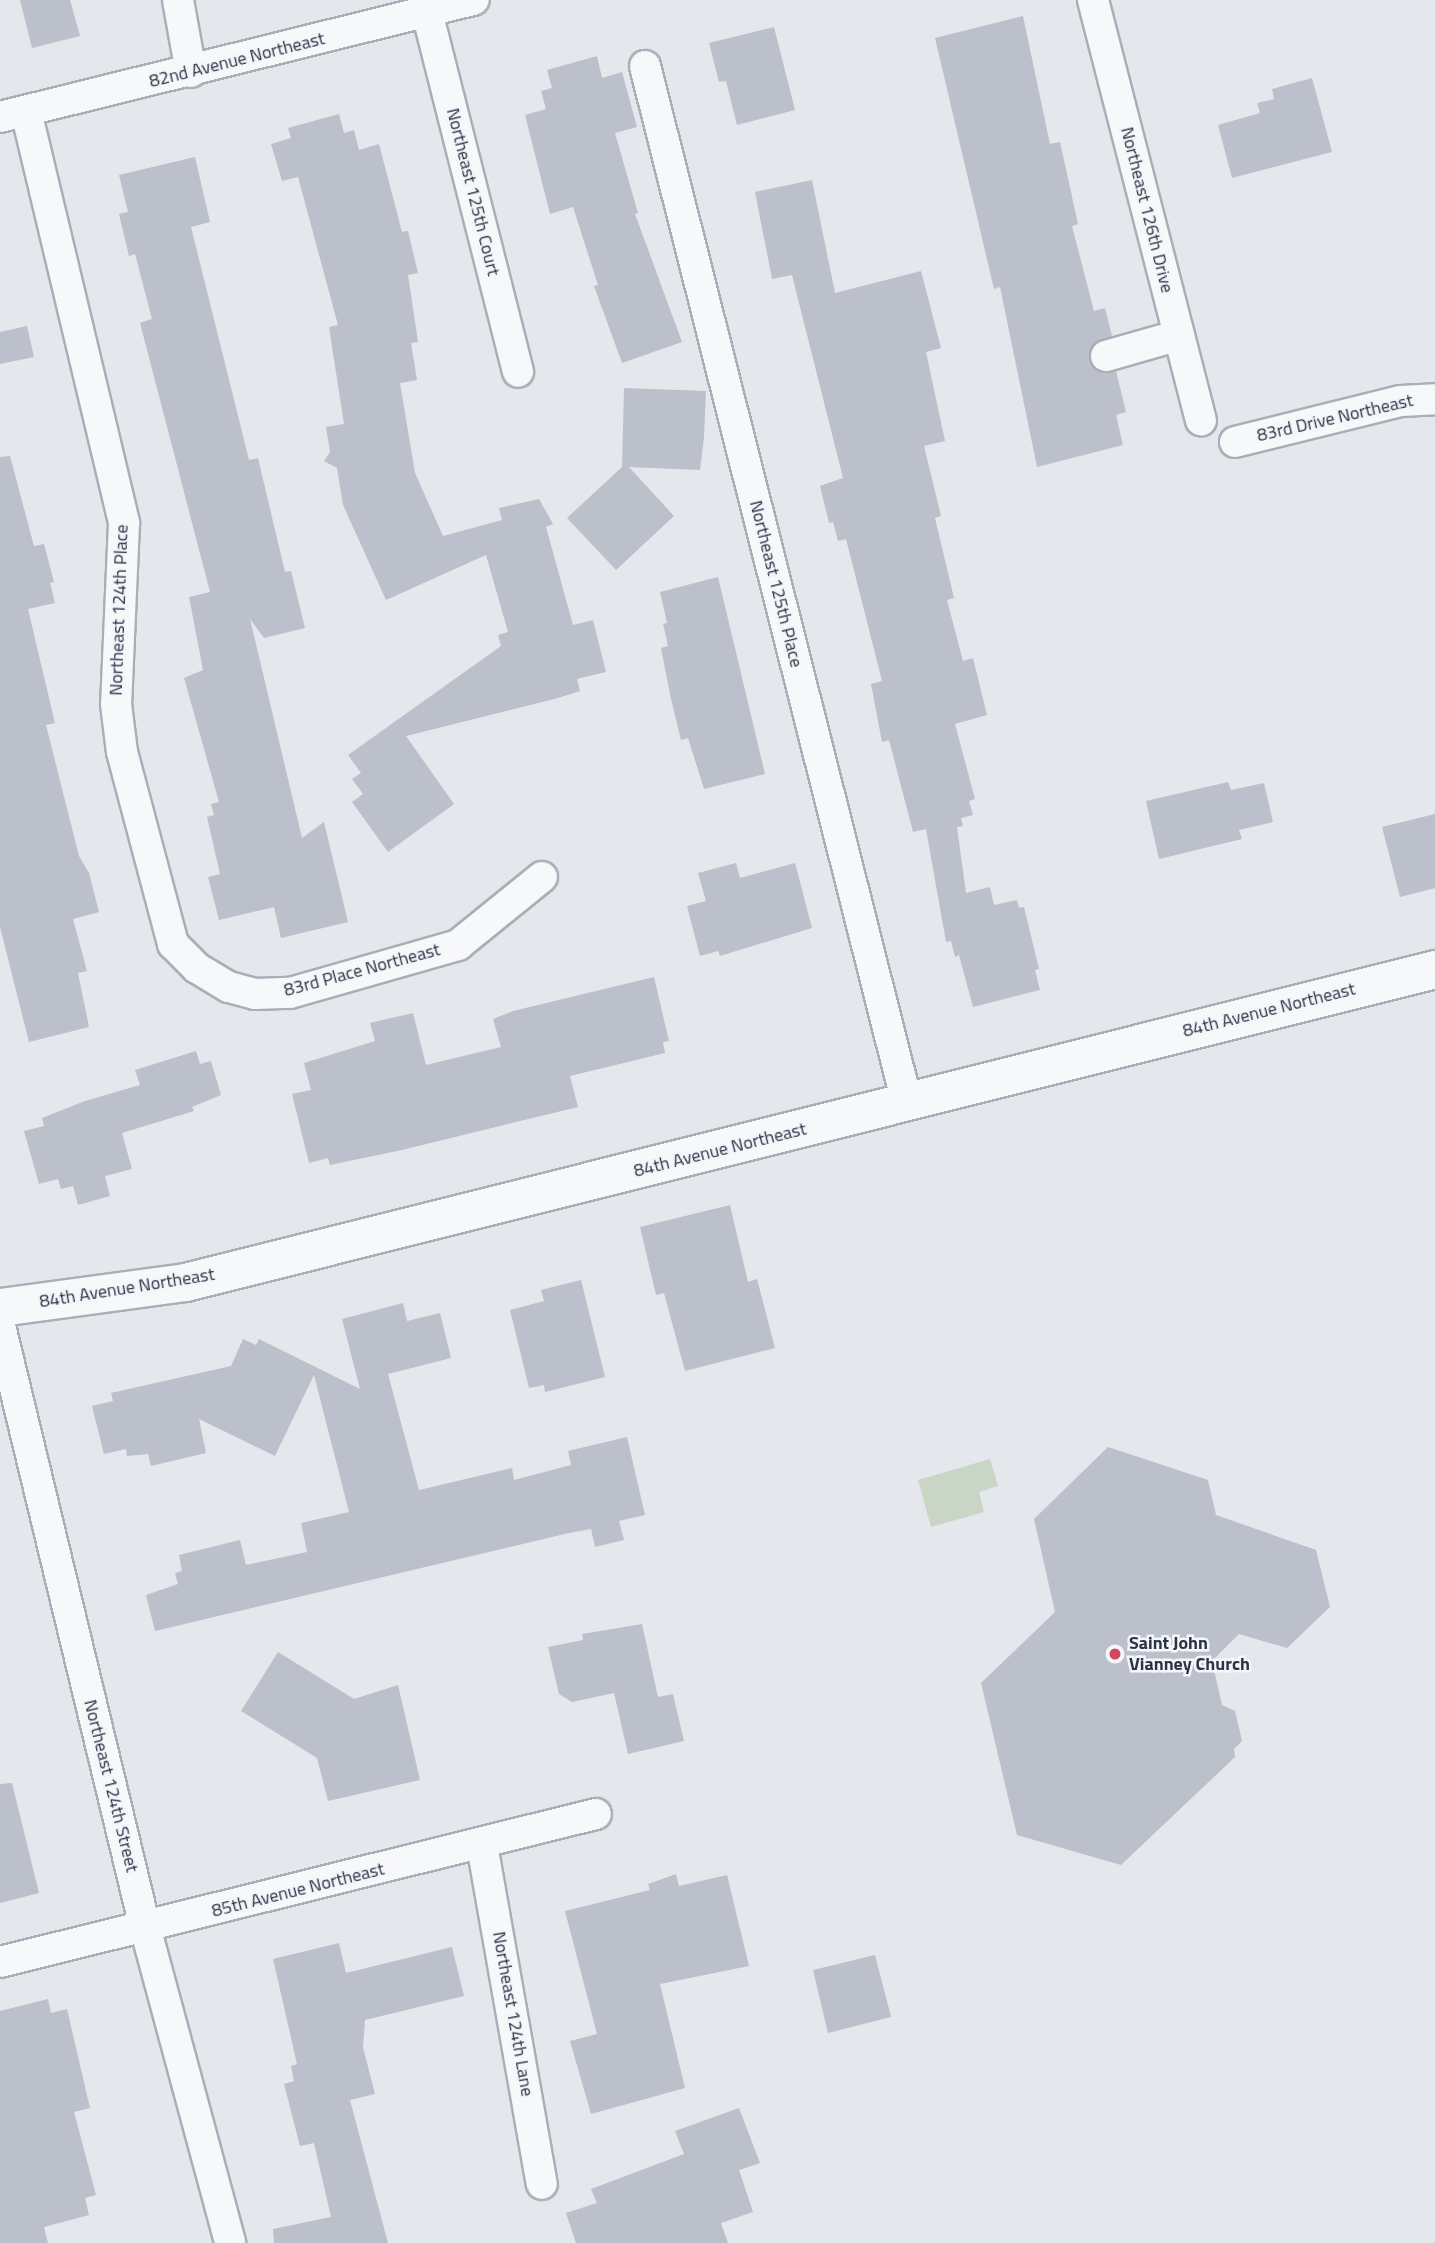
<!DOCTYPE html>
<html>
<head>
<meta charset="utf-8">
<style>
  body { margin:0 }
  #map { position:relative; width:1435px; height:2243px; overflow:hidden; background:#e4e7ec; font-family:"Titillium Web",sans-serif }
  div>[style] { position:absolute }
  .green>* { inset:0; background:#c9d6c5 }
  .building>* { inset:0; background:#bbc0ca }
  .roads { filter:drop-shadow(2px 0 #a9aeb7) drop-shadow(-2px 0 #a9aeb7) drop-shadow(0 2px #a9aeb7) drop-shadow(0 -2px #a9aeb7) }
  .minor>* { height:30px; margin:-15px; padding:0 15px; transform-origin:15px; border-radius:15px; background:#f7f8fa }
  .tertiary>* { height:37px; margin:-18.5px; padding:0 18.5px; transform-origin:18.5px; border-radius:18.5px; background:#f7f8fa }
  .dots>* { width:19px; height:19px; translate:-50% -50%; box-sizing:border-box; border:4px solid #f4f6f9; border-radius:50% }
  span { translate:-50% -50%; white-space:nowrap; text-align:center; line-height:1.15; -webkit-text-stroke:5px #f4f6f9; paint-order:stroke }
  .street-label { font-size:18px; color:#2b3445 }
  .poi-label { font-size:18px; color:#2b3445; font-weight:700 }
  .left { translate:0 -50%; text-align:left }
</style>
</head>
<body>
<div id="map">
  <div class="green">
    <i style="clip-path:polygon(990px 1459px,998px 1486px,979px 1492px,984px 1512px,931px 1527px,918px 1480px)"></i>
  </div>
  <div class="building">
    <i style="clip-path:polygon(20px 0,70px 0,80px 36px,32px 48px)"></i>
    <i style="clip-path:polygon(1023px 16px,1050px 144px,1060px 142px,1078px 224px,1072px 226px,1094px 311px,1105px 308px,1112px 336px,1093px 344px,1089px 360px,1101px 373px,1116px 371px,1126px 412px,1116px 415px,1123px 445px,1037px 467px,1000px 287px,994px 289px,935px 38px)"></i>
    <i style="clip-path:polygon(774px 27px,795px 110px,737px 125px,726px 81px,719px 82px,709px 43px)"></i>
    <i style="clip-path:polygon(597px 56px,602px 78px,622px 72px,637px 127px,615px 133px,638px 213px,635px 214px,682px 342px,622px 363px,594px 286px,598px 285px,573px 207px,550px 214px,525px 115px,546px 109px,541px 91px,552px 88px,547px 70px)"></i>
    <i style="clip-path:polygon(1312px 78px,1332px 152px,1232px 178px,1218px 125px,1260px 113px,1257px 103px,1274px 99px,1272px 89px)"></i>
    <i style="clip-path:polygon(339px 114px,344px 133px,354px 130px,359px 150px,379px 144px,402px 232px,408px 231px,418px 273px,408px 275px,418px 342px,411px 343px,417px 380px,400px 383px,415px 473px,443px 536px,502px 520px,499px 508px,539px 499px,553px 524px,546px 527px,573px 625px,593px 620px,606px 672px,577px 679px,580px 691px,558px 698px,406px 736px,454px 804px,388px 852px,352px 802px,363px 794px,352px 779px,361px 773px,348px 755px,501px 646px,498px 635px,508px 632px,486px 555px,386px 600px,343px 505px,337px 468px,324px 461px,330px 452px,326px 427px,344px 424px,329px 327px,338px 325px,298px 177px,282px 181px,271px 144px,291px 138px,288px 128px)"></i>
    <i style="clip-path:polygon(195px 157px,210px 222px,191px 227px,249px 460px,258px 458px,285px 572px,291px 571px,305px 628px,264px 638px,250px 619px,302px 838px,324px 822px,348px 922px,281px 938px,274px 907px,219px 920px,208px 877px,220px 874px,207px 817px,214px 815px,211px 804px,219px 802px,184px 678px,203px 670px,189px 597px,210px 592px,140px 323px,152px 319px,135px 254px,129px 256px,119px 214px,128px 212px,119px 175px)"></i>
    <i style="clip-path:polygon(812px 180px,835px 293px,921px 271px,941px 348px,926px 352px,945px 441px,924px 446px,941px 516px,935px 518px,954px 598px,947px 600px,963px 661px,973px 658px,987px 715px,955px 724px,975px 799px,969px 801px,973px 815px,961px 818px,963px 826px,957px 827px,966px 893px,990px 887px,994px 905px,1017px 900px,1019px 908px,1024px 907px,1039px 969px,1035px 970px,1040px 990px,973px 1007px,959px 955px,955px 957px,951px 941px,946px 942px,926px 829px,913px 832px,889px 740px,882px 742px,871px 684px,882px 681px,846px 539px,838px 541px,833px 522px,829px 523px,820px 486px,843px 478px,792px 275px,772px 279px,755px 192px)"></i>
    <i style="clip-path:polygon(27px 326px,34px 357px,0 364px,0 332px)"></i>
    <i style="clip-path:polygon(624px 388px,706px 391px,704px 437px,700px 470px,629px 467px,674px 516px,616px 570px,567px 518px,622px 467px)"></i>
    <i style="clip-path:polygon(10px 456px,34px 546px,44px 544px,54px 582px,50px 583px,55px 603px,28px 609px,55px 723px,46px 725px,79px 856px,89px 873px,99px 912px,73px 919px,87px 971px,78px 973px,89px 1027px,29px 1042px,0 927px,0 457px)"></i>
    <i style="clip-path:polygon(718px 577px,765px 774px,704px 789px,688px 738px,681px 740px,671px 699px,661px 648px,668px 646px,663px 624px,667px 623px,660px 592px)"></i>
    <i style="clip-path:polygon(1228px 782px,1231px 790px,1264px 783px,1273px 822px,1239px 830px,1242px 839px,1159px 859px,1146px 801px)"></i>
    <i style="clip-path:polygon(1435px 814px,1435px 888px,1400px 897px,1382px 827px)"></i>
    <i style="clip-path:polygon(736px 863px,740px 878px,795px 863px,812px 928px,720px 956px,718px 951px,700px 956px,687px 906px,706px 901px,698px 873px)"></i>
    <i style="clip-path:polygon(654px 977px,669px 1041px,663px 1042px,665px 1053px,570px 1076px,578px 1107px,402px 1150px,330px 1165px,328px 1158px,309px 1163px,292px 1094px,311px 1090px,304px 1063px,375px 1041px,370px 1023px,413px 1013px,426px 1065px,501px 1047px,493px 1019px,513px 1011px)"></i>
    <i style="clip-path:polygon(196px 1051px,200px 1064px,211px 1061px,221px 1095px,192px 1107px,194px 1111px,122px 1133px,132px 1169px,105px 1176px,110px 1196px,78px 1205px,73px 1186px,61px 1189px,58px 1179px,39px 1184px,24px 1131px,44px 1126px,42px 1118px,85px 1101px,140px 1085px,135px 1070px)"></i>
    <i style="clip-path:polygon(730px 1205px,748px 1282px,757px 1279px,775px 1348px,685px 1371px,664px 1293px,656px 1295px,640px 1227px)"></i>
    <i style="clip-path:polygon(581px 1280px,605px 1377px,545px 1392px,544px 1385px,529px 1388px,510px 1310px,544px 1301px,541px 1290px)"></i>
    <i style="clip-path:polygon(403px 1303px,407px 1321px,440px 1313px,451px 1358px,388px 1374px,419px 1490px,512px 1468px,514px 1480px,571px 1465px,568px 1451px,627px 1437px,645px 1515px,619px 1521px,624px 1540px,595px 1547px,591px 1529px,569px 1533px,155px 1631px,146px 1595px,178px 1584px,175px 1573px,182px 1571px,179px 1555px,240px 1540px,246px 1565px,307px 1552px,301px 1523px,349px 1512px,314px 1375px,275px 1456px,199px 1419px,206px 1453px,151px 1466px,148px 1454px,127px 1456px,126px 1449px,104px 1454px,92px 1406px,113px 1401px,111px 1393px,231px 1366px,243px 1339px,256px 1345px,259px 1339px,360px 1389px,342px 1319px)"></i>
    <i style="clip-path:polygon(1108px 1447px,1208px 1480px,1216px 1515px,1316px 1550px,1330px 1607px,1287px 1648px,1239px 1634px,1212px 1661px,1222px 1705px,1235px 1711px,1242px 1741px,1234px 1749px,1235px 1757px,1121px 1865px,1017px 1835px,981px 1683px,1055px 1612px,1034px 1519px)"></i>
    <i style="clip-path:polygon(642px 1624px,658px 1697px,673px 1694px,684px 1741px,628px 1754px,614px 1693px,572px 1702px,559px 1694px,548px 1647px,583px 1640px,582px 1634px)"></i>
    <i style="clip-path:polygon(278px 1652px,354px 1699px,398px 1685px,420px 1780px,328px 1801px,317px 1758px,241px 1711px)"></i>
    <i style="clip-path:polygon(12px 1783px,39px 1893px,0 1903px,0 1784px)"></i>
    <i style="clip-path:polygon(676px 1874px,679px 1886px,727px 1875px,749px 1966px,660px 1984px,685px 2088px,591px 2114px,570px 2041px,597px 2034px,565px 1911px,650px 1890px,648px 1884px)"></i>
    <i style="clip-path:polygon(339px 1943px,346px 1973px,452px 1947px,464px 1996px,365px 2020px,363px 2047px,375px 2094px,350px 2100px,388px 2243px,274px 2243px,273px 2229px,331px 2217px,314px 2143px,300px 2146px,284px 2084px,294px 2081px,291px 2066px,297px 2064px,273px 1959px)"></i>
    <i style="clip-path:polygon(875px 1955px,891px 2017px,828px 2033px,813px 1970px)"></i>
    <i style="clip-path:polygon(48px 1999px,51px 2013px,67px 2009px,90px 2108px,74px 2112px,96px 2195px,85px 2198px,89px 2215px,44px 2227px,48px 2243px,0 2243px,0 2011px)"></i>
    <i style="clip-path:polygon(739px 2108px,760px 2163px,739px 2170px,753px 2212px,721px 2223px,728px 2243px,576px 2243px,566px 2213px,597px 2203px,591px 2189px,684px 2154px,675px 2131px)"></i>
  </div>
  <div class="roads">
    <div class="minor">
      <i style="left:178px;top:0;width:73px;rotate:79.8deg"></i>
      <i style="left:1093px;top:0;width:434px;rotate:75.6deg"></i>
      <i style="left:427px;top:12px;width:371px;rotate:75.8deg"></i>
      <i style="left:645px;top:66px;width:1070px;rotate:75.82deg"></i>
      <i style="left:26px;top:111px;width:423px;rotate:76.6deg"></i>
      <i style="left:124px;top:523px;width:181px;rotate:92.5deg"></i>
      <i style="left:116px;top:704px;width:48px;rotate:82.9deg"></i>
      <i style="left:122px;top:752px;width:199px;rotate:75.1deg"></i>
      <i style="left:173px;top:944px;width:34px;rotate:45deg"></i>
      <i style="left:197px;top:968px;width:37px;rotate:31deg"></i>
      <i style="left:229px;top:987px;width:27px;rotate:15deg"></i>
      <i style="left:255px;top:994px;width:35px;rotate:-2deg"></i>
      <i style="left:290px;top:993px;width:175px;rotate:-15.9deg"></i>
      <i style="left:458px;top:945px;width:108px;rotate:-39deg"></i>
      <i style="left:0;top:117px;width:488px;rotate:-13.9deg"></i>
      <i style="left:1106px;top:356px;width:76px;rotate:-16deg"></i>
      <i style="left:1235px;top:442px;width:171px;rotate:-13.9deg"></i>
      <i style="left:1401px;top:401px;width:34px;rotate:-3deg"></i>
      <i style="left:0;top:1326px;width:618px;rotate:76.44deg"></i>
      <i style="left:145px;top:1927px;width:327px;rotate:74.9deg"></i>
      <i style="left:482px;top:1845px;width:344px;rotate:80deg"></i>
      <i style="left:0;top:1962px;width:614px;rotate:-13.95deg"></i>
    </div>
    <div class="tertiary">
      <i style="left:0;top:1307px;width:187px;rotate:-7.7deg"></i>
      <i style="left:185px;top:1282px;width:1289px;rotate:-14.06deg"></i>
    </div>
  </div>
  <div class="dots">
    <i style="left:1115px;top:1654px;background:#d1495b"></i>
  </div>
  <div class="street-label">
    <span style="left:237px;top:60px;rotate:-14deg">82nd Avenue Northeast</span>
    <span style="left:473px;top:192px;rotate:76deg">Northeast 125th Court</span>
    <span style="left:1147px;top:210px;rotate:76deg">Northeast 126th Drive</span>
    <span style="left:1335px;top:418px;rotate:-13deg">83rd Drive Northeast</span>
    <span style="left:776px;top:584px;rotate:76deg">Northeast 125th Place</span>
    <span style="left:119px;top:610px;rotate:-88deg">Northeast 124th Place</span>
    <span style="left:362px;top:970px;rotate:-15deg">83rd Place Northeast</span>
    <span style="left:1269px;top:1010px;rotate:-14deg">84th Avenue Northeast</span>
    <span style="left:720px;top:1150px;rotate:-14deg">84th Avenue Northeast</span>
    <span style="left:127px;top:1288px;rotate:-9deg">84th Avenue Northeast</span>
    <span style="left:111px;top:1786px;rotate:76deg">Northeast 124th Street</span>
    <span style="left:298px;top:1890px;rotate:-14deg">85th Avenue Northeast</span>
    <span style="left:513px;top:2014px;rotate:80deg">Northeast 124th Lane</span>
  </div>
  <div class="poi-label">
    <span class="left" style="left:1129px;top:1654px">Saint John<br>Vianney Church</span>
  </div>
</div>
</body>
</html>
